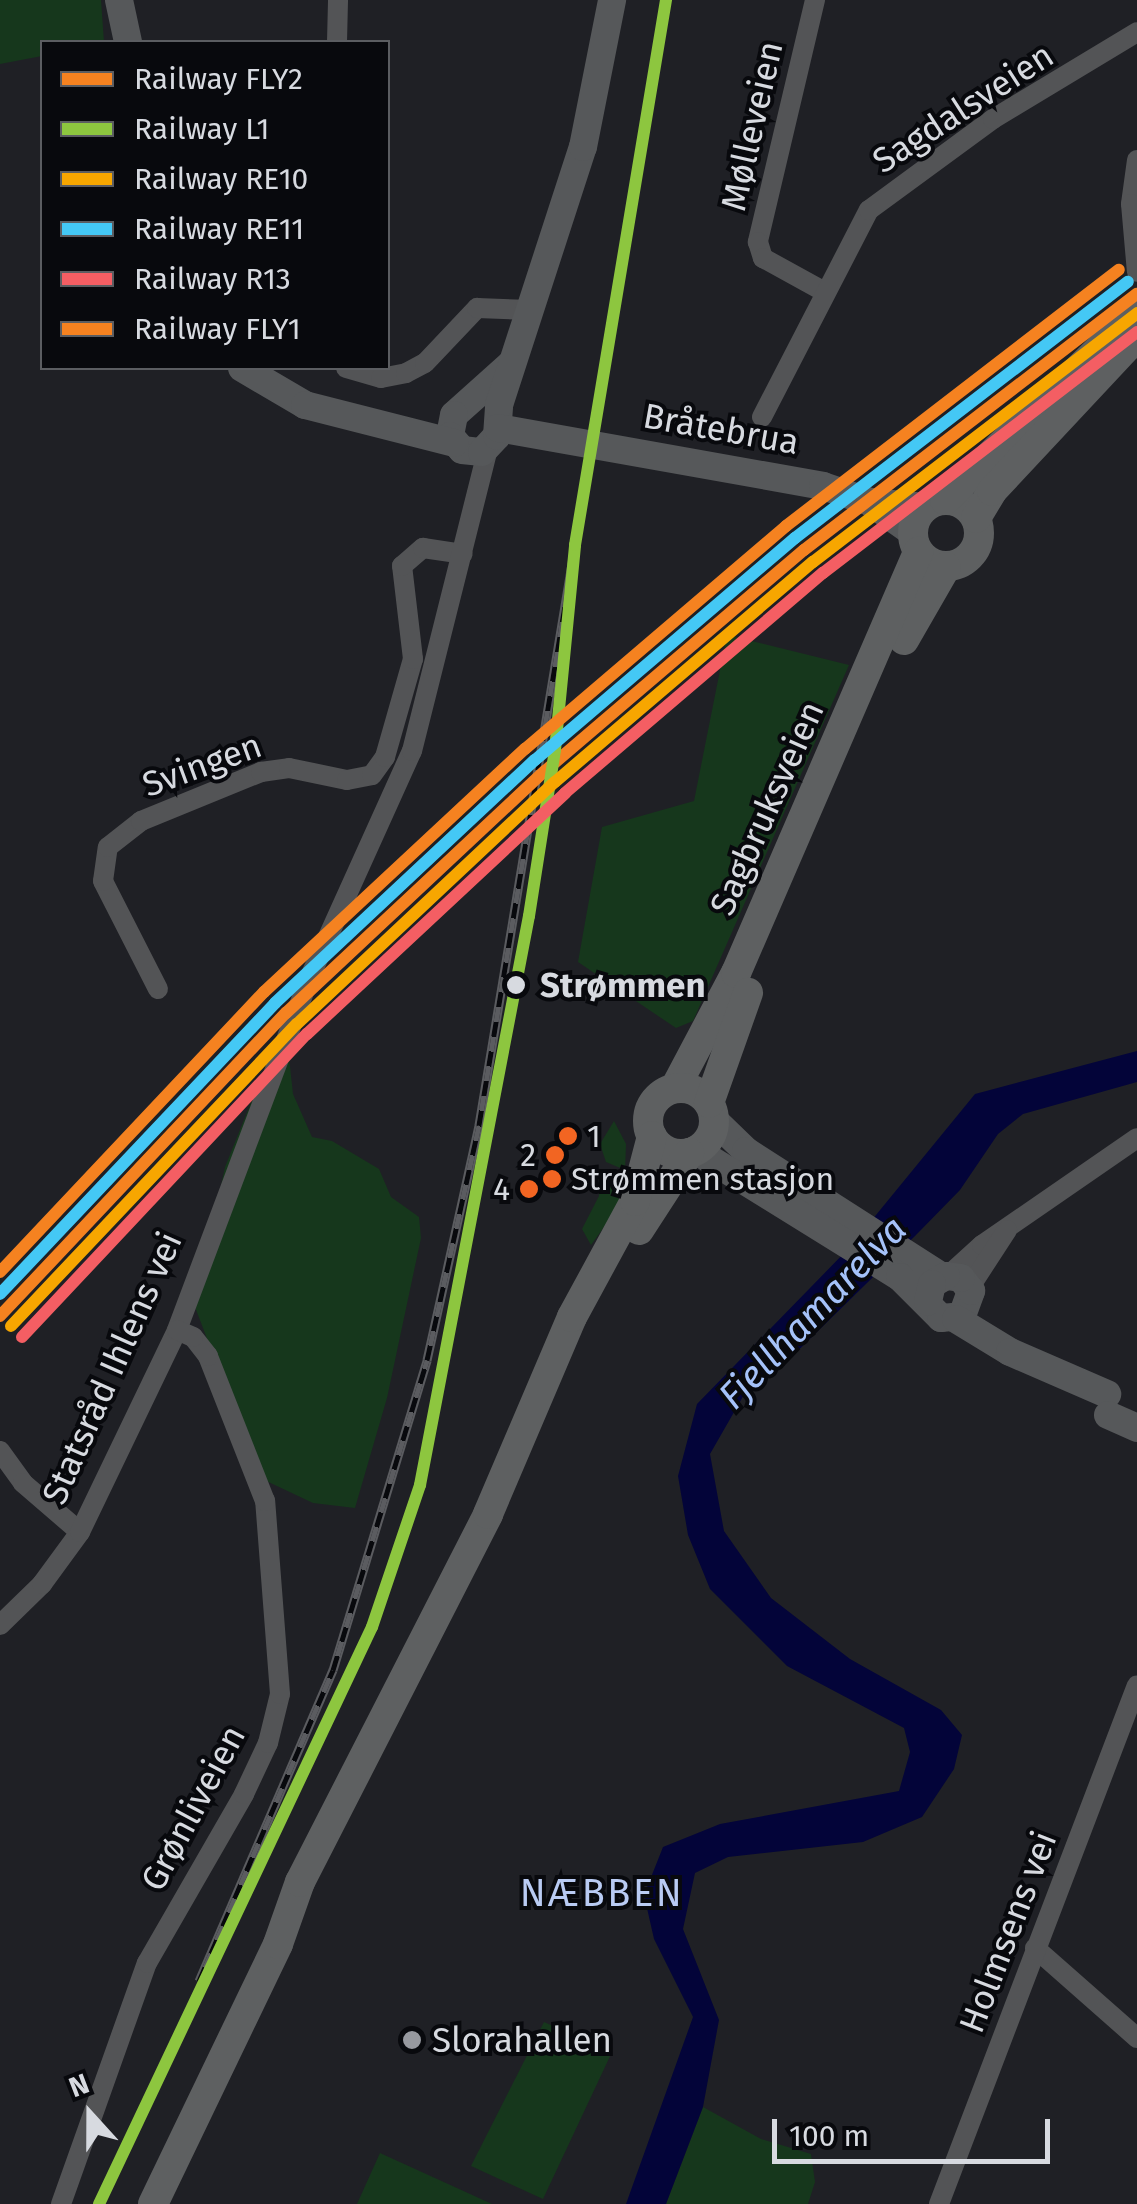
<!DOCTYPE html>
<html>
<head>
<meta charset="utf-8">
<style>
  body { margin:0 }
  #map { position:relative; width:1137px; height:2204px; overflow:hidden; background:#1f2025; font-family:"Fira Sans",sans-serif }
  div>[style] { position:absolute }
  .green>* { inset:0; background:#16371c }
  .water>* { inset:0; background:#030439 }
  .street>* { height:20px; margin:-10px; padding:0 10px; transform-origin:10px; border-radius:10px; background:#535456 }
  .secondary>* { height:28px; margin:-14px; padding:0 14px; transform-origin:14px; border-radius:14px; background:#56585a }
  .primary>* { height:30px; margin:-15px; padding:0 15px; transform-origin:15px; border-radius:15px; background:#5e6061 }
  .primary>.ring { margin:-15px; padding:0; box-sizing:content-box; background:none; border:30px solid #5e6061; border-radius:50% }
  .rail>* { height:9px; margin-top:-4.5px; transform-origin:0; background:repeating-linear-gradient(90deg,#08090d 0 15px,#5b5c60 0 30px); box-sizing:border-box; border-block:2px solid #5b5c60 }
  .rail-1>* { height:12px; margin:-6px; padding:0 6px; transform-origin:6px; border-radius:6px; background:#f58220 }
  .rail-2>* { height:12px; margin:-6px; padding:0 6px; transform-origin:6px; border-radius:6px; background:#8dc63f }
  .rail-3>* { height:12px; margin:-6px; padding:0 6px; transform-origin:6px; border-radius:6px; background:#f7a600 }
  .rail-4>* { height:12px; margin:-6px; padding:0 6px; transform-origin:6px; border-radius:6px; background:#44c8f5 }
  .rail-5>* { height:12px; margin:-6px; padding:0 6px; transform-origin:6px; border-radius:6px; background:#f45e63 }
  .rail-6>* { height:12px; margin:-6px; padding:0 6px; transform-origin:6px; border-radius:6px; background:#f58220 }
  .dots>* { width:28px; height:28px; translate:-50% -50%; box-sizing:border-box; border:5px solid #08090d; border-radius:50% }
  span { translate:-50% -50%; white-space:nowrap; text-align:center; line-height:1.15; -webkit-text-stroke:8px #08090d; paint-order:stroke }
  .bus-label { font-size:32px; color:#d7dae0 }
  .left { translate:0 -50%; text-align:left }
  .right { translate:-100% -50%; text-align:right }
  .street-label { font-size:35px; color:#d7dae0 }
  .stop-label { font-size:35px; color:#d7dae0; font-weight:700 }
  .poi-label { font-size:35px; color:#d7dae0 }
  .water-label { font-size:38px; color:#a5c2f9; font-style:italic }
  .neighbourhood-label { font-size:38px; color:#b9cbf3; letter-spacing:2.5px }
  .legend { position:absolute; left:40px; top:40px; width:350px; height:330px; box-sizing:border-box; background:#08090d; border:2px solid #5b5d61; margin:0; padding:12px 18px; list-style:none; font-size:30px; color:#d7dae0 }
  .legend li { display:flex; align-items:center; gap:20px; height:50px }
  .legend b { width:50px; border:2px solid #5b5d61 }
  .north { position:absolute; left:40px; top:2064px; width:100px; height:100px; -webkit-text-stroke:8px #08090d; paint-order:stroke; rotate:339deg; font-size:28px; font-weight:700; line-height:40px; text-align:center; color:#d7dae0 }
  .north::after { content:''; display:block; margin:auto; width:35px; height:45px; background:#d7dae0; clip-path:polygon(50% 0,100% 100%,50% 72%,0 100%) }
  .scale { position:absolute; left:772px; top:2119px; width:278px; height:45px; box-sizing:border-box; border:5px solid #d7dae0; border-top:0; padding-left:12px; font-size:30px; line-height:35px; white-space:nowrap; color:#d7dae0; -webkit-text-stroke:8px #08090d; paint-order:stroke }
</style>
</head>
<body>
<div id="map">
  <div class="green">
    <i style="clip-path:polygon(0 0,101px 0,104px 42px,42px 42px,42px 56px,0 64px)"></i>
    <i style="clip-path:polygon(727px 635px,849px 665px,693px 1021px,676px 1028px,578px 962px,602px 827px,694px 801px)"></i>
    <i style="clip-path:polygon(277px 1038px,289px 1057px,293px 1094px,312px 1137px,332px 1141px,379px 1169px,391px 1197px,419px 1217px,421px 1238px,387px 1398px,355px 1508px,313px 1503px,260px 1478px,195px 1307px,225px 1167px)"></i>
    <i style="clip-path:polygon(614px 1121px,626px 1144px,625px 1170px,606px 1162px,600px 1144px)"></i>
    <i style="clip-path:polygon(599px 1169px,633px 1187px,591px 1245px,582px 1229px,599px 1196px)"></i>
    <i style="clip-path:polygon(544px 2022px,612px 2052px,543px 2199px,471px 2166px)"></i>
    <i style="clip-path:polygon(703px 2107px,761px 2139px,811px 2154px,815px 2182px,808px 2204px,666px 2204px)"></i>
    <i style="clip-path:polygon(380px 2153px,492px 2204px,357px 2204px)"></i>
  </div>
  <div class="water">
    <i style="clip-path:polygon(1137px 1051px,1137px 1082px,1023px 1114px,998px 1134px,960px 1190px,915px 1236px,773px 1375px,749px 1386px,710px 1454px,724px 1531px,771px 1598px,850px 1659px,941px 1710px,962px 1735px,954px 1769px,922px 1817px,863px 1842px,728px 1857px,695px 1873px,683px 1929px,719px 2020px,703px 2107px,666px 2204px,626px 2204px,693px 2017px,654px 1939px,644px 1895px,663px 1847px,720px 1824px,899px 1791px,910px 1752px,904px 1728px,787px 1666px,710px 1589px,688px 1535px,678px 1476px,697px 1404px,849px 1248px,975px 1094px)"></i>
  </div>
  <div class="street">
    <i style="left:815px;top:0;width:249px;rotate:103.3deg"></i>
    <i style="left:758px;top:242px;width:17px;rotate:73deg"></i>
    <i style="left:763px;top:258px;width:68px;rotate:28.8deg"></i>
    <i style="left:337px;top:42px;width:42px;rotate:-88.6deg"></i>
    <i style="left:1137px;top:160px;width:44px;rotate:97.8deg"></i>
    <i style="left:1131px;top:204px;width:68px;rotate:85deg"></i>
    <i style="left:346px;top:368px;width:36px;rotate:16deg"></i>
    <i style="left:381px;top:378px;width:25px;rotate:-11deg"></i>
    <i style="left:406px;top:373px;width:21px;rotate:-28deg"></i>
    <i style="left:425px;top:363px;width:76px;rotate:-46.6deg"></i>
    <i style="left:477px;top:308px;width:54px;rotate:2.1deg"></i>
    <i style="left:762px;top:417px;width:233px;rotate:-62.7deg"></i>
    <i style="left:869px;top:210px;width:154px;rotate:-36.3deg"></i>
    <i style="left:993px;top:119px;width:168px;rotate:-31.1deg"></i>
    <i style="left:158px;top:989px;width:121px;rotate:-117deg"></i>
    <i style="left:103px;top:881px;width:34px;rotate:-82deg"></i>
    <i style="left:108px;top:847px;width:42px;rotate:-38.2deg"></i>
    <i style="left:141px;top:821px;width:130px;rotate:-22.2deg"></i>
    <i style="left:261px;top:772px;width:28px;rotate:-8deg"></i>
    <i style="left:289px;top:768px;width:59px;rotate:11.7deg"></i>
    <i style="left:347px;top:780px;width:25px;rotate:-11deg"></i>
    <i style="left:372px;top:775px;width:22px;rotate:-54deg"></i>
    <i style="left:385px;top:757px;width:102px;rotate:-74.1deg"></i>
    <i style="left:413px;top:659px;width:94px;rotate:-96.7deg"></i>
    <i style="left:402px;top:566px;width:28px;rotate:-41deg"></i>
    <i style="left:423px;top:548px;width:40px;rotate:8.5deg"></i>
    <i style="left:949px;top:1275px;width:45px;rotate:-42.3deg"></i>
    <i style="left:982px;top:1245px;width:188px;rotate:-34.6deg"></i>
    <i style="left:970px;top:1287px;width:68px;rotate:-57deg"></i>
    <i style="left:0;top:1451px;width:39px;rotate:54deg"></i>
    <i style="left:23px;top:1483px;width:75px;rotate:40.7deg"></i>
    <i style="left:0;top:1625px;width:59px;rotate:-44.3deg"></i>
    <i style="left:42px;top:1584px;width:64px;rotate:-53.8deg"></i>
    <i style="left:80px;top:1532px;width:224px;rotate:-64.3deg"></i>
    <i style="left:177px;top:1330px;width:373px;rotate:-69.4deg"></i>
    <i style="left:308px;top:981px;width:252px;rotate:-65.7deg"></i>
    <i style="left:412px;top:751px;width:311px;rotate:-75.9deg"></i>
    <i style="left:1035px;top:1948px;width:136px;rotate:41.4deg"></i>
    <i style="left:61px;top:2204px;width:256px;rotate:-70.4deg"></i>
    <i style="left:147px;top:1963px;width:195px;rotate:-60.1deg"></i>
    <i style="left:244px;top:1794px;width:56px;rotate:-64.8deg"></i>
    <i style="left:268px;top:1743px;width:50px;rotate:-76.2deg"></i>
    <i style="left:280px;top:1694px;width:194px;rotate:-94.4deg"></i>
    <i style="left:265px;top:1501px;width:156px;rotate:-111.5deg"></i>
    <i style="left:208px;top:1356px;width:24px;rotate:-128deg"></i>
    <i style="left:193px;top:1337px;width:17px;rotate:-156deg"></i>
    <i style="left:939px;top:2204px;width:555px;rotate:-69.12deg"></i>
  </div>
  <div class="secondary">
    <i style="left:119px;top:0;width:43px;rotate:77.9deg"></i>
    <i style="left:511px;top:364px;width:76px;rotate:138.2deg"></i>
    <i style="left:454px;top:415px;width:21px;rotate:101deg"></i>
    <i style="left:450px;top:436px;width:18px;rotate:49deg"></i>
    <i style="left:462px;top:450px;width:20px;rotate:6deg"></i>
    <i style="left:482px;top:452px;width:22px;rotate:-47deg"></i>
    <i style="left:497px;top:436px;width:31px;rotate:-86deg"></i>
    <i style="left:499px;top:405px;width:271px;rotate:-72deg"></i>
    <i style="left:583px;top:147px;width:150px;rotate:-78.8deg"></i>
    <i style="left:242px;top:368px;width:73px;rotate:30.4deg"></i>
    <i style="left:305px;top:405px;width:154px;rotate:14.3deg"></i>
    <i style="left:498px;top:428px;width:330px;rotate:10.1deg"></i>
    <i style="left:823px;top:486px;width:50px;rotate:18.8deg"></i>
    <i style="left:870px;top:502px;width:52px;rotate:35.5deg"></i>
    <i style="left:870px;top:502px;width:56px;rotate:5.1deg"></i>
    <i style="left:714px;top:1120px;width:45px;rotate:44.1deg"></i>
    <i style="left:746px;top:1151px;width:233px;rotate:32.7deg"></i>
    <i style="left:695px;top:1150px;width:241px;rotate:31.8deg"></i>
    <i style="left:900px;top:1277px;width:58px;rotate:45deg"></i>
    <i style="left:941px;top:1318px;width:21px;rotate:-5deg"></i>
    <i style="left:962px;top:1316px;width:27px;rotate:-70deg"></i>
    <i style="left:971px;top:1291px;width:16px;rotate:-128deg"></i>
    <i style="left:961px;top:1278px;width:15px;rotate:-172deg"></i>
    <i style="left:946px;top:1276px;width:16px;rotate:150deg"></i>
    <i style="left:932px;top:1284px;width:18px;rotate:103deg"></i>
    <i style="left:956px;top:1319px;width:63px;rotate:31.4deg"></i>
    <i style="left:1010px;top:1352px;width:106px;rotate:23.4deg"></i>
    <i style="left:1108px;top:1415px;width:32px;rotate:24deg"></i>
  </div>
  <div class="primary">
    <i class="ring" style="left:913px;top:500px;width:36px;height:36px"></i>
    <i style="left:945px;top:500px;width:269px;rotate:-44.4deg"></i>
    <i style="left:976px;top:518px;width:31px;rotate:-59deg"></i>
    <i style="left:992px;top:491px;width:195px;rotate:-46.9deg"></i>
    <i style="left:904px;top:640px;width:84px;rotate:-60.1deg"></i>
    <i style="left:675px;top:1088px;width:130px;rotate:-62.1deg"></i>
    <i style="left:736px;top:973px;width:459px;rotate:-66.6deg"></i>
    <i class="ring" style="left:648px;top:1088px;width:36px;height:36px"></i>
    <i style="left:709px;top:1103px;width:117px;rotate:-70.5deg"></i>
    <i style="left:639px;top:1230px;width:92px;rotate:-57deg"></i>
    <i style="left:153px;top:2204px;width:288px;rotate:-64.3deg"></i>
    <i style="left:278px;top:1944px;width:66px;rotate:-70.5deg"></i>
    <i style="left:300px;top:1882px;width:413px;rotate:-62.9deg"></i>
    <i style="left:488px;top:1514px;width:214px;rotate:-66.9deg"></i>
    <i style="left:572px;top:1317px;width:132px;rotate:-61.5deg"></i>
    <i style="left:635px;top:1201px;width:67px;rotate:-75.3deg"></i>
  </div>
  <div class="rail">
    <i style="left:199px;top:1981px;width:339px;rotate:-66.7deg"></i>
    <i style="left:333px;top:1670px;width:324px;rotate:-73.1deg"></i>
    <i style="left:427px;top:1360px;width:241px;rotate:-77.5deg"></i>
    <i style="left:479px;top:1125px;width:588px;rotate:-80.6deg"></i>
  </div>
  <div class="rail-1">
    <i style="left:0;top:1316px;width:417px;rotate:-46.7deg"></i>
    <i style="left:286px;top:1013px;width:354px;rotate:-43.1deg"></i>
    <i style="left:545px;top:771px;width:340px;rotate:-40.5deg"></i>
    <i style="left:804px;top:550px;width:420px;rotate:-37.6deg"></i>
  </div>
  <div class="rail-2">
    <i style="left:99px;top:2204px;width:638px;rotate:-64.68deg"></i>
    <i style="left:372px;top:1627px;width:150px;rotate:-71.3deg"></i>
    <i style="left:420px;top:1485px;width:579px;rotate:-79.16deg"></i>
    <i style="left:529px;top:916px;width:168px;rotate:-81.1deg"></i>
    <i style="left:555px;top:750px;width:206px;rotate:-84.4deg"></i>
    <i style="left:575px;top:545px;width:553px;rotate:-80.52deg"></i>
  </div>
  <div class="rail-3">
    <i style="left:11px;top:1326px;width:416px;rotate:-46.6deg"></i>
    <i style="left:297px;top:1024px;width:354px;rotate:-43.2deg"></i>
    <i style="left:555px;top:782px;width:339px;rotate:-40.5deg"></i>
    <i style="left:813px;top:562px;width:409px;rotate:-37.5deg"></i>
  </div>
  <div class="rail-4">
    <i style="left:0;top:1294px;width:400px;rotate:-46.6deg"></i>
    <i style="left:275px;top:1003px;width:356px;rotate:-43.1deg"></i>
    <i style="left:535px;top:760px;width:342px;rotate:-40.5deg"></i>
    <i style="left:795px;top:538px;width:420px;rotate:-37.6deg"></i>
  </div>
  <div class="rail-5">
    <i style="left:22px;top:1337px;width:416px;rotate:-46.8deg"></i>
    <i style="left:307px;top:1034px;width:353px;rotate:-43deg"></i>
    <i style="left:565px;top:793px;width:339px;rotate:-40.5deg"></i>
    <i style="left:823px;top:573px;width:396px;rotate:-37.5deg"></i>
  </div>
  <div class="rail-6">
    <i style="left:0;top:1272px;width:385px;rotate:-46.7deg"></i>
    <i style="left:264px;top:992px;width:357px;rotate:-43deg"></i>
    <i style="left:525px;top:749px;width:343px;rotate:-40.5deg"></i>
    <i style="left:786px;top:526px;width:420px;rotate:-37.6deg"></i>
  </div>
  <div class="dots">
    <i style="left:516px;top:985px;background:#d7dae0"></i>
    <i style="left:568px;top:1136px;background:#f26522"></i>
    <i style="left:555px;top:1155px;background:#f26522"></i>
    <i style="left:552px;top:1179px;background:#f26522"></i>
    <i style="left:529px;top:1189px;background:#f26522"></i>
    <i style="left:412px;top:2040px;background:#97999f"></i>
  </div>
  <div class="bus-label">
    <span class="left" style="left:587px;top:1136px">1</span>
    <span class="right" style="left:536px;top:1155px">2</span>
    <span class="left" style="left:571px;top:1179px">Strømmen stasjon</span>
    <span class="right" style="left:510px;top:1189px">4</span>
  </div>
  <div class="street-label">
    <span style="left:963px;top:108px;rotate:-33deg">Sagdalsveien</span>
    <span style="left:752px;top:126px;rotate:-77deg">Mølleveien</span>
    <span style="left:721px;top:429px;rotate:10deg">Bråtebrua</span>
    <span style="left:202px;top:765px;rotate:-20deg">Svingen</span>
    <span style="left:767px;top:808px;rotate:-66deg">Sagbruksveien</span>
    <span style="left:112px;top:1368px;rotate:-66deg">Statsråd Ihlens vei</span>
    <span style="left:193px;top:1808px;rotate:-62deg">Grønliveien</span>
    <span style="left:1008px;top:1932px;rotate:-69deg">Holmsens vei</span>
  </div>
  <div class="stop-label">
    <span class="left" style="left:540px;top:985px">Strømmen</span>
  </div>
  <div class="poi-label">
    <span class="left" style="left:432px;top:2040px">Slorahallen</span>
  </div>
  <div class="water-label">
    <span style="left:813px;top:1313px;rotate:-46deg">Fjellhamarelva</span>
  </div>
  <div class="neighbourhood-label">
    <span style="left:602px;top:1894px">NÆBBEN</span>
  </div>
  <ul class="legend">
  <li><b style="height:12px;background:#f58220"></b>Railway FLY2</li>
  <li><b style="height:12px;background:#8dc63f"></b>Railway L1</li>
  <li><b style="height:12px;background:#f7a600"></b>Railway RE10</li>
  <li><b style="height:12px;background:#44c8f5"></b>Railway RE11</li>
  <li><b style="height:12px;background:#f45e63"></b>Railway R13</li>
  <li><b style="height:12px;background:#f58220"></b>Railway FLY1</li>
  </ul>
  <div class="north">N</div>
  <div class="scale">100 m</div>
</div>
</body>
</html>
